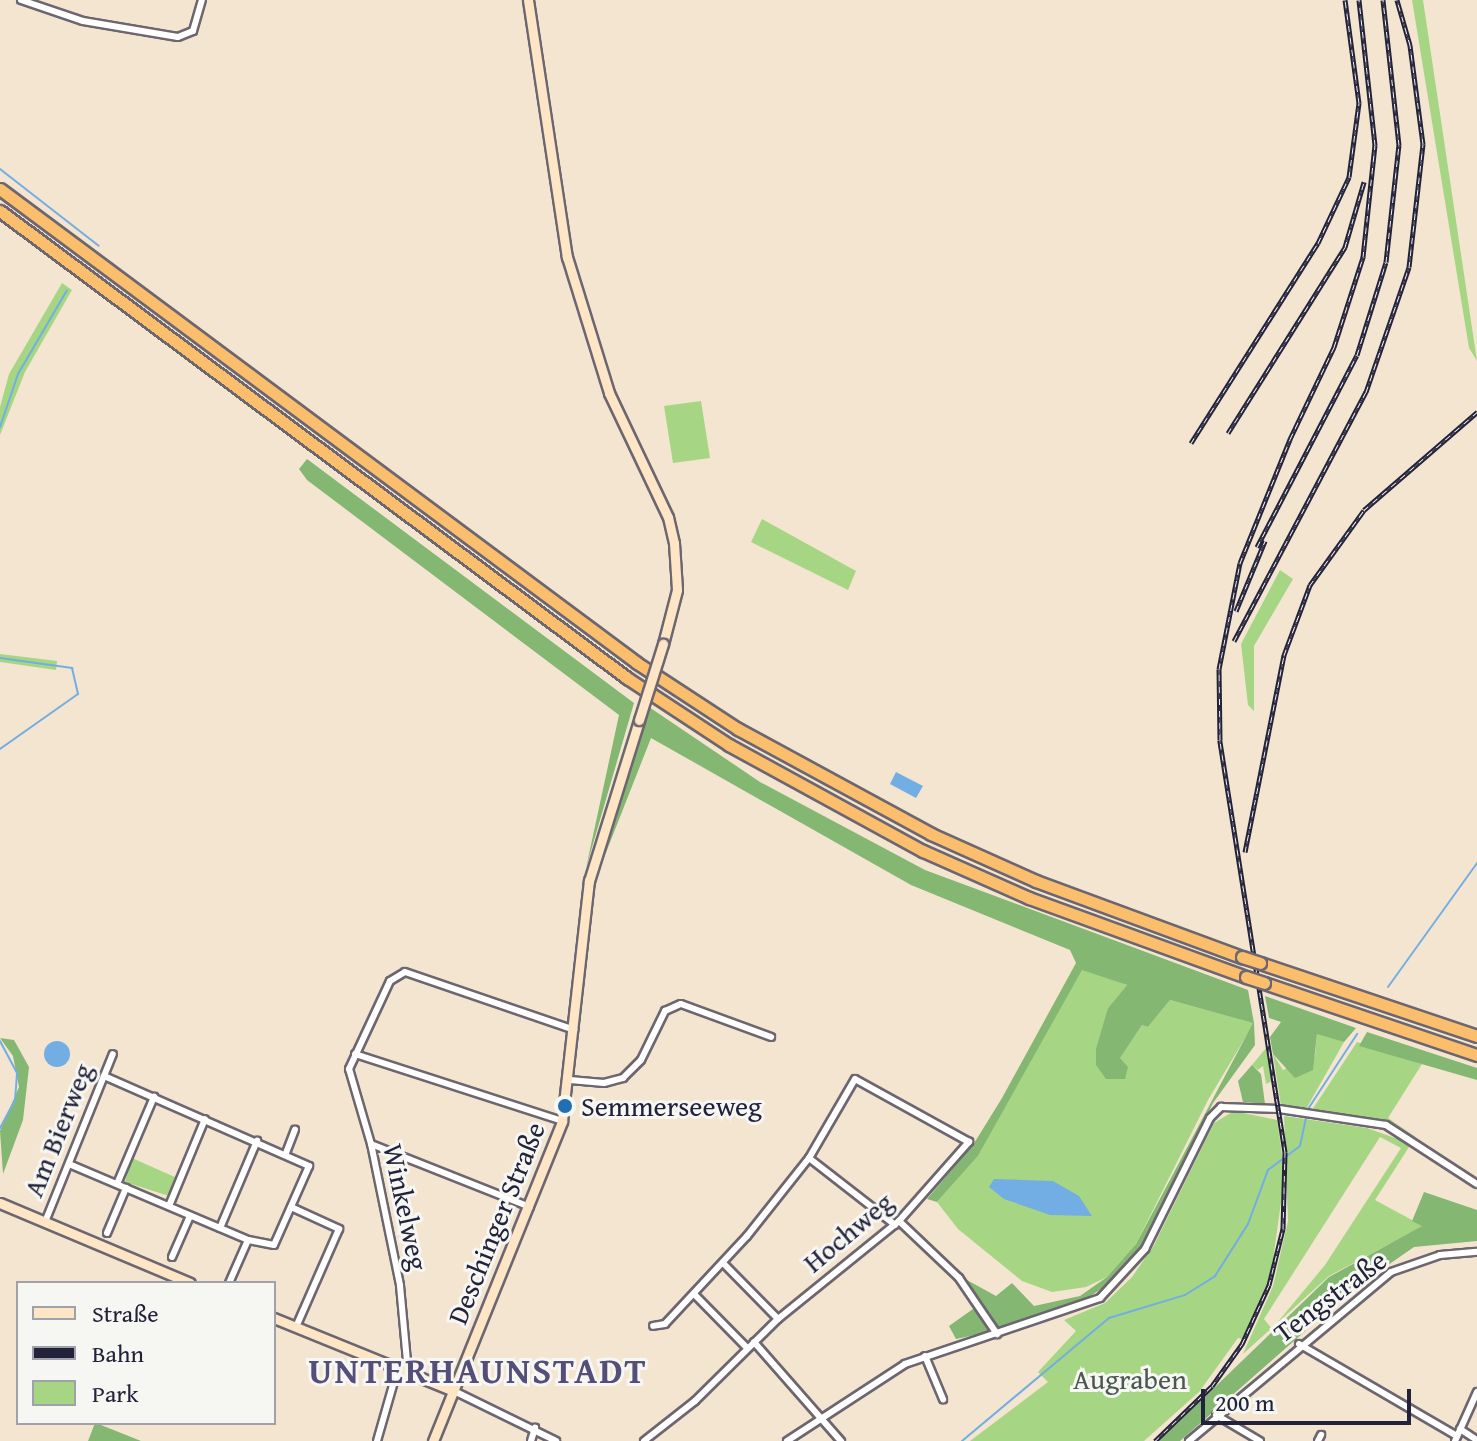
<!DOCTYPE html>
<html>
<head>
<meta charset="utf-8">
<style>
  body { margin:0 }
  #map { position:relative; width:1477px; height:1441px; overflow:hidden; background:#f4e5d1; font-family:"Gentium Book Plus",serif }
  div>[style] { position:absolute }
  .green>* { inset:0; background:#a6d684 }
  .forest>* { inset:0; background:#84b772 }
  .water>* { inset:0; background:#72aee3 }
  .round { border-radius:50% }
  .stream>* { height:2px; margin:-1px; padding:0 1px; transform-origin:1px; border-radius:1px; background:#72aee3 }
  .roads { filter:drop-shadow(2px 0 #6c6670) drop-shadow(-2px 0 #6c6670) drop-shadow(0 2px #6c6670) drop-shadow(0 -2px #6c6670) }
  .street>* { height:6px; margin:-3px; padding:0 3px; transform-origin:3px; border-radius:3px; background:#fff }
  .secondary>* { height:9px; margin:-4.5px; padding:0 4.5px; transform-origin:4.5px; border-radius:4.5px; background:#fde5c5 }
  .highway>* { height:11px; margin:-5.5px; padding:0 5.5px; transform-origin:5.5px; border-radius:5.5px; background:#fabe6d }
  .rail>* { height:5px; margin-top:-2.5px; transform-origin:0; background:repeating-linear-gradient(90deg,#f6f6f2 0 6px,#22223b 0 12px); box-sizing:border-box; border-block:2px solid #22223b }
  .bridges { filter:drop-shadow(2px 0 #6c6670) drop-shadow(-2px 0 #6c6670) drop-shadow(0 2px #6c6670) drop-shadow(0 -2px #6c6670) }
  .secondary-bridge>* { height:9px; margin:-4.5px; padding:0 4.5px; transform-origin:4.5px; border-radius:4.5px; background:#fde5c5 }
  .highway-bridge>* { height:11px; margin:-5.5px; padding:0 5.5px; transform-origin:5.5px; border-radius:5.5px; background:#fabe6d }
  .dots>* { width:22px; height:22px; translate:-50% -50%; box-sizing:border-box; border:4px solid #f6f6f2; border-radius:50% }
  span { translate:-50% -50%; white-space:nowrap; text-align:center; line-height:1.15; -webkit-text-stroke:6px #f6f6f2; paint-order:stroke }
  .poi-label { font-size:28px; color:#22223b }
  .left { translate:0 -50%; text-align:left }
  .street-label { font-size:28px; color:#22223b }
  .park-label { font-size:28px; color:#4a5851 }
  .district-label { font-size:36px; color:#544e78; font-weight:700; letter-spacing:2px }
  .legend { position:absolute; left:16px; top:1281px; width:260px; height:144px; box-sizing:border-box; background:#f6f6f2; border:2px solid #a1a1a9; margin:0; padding:10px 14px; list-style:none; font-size:24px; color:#22223b }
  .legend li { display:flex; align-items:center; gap:16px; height:40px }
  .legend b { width:40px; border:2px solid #a1a1a9 }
  .scale { position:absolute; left:1201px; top:1389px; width:210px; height:36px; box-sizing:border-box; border:4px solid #22223b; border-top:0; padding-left:10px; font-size:24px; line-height:28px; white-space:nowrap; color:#22223b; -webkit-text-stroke:6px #f6f6f2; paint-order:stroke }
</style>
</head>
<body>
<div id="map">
  <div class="green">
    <i style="clip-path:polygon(1412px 0,1423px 0,1477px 361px,1469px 348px)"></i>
    <i style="clip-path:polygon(62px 283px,72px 290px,25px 372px,0 435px,0 407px,9px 374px)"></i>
    <i style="clip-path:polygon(701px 401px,710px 458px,673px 463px,664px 406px)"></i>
    <i style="clip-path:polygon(762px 519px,856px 571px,848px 590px,751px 542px)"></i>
    <i style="clip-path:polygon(1280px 570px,1293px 579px,1254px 646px,1254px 711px,1248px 705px,1241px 644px)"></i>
    <i style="clip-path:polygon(0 654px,57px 661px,56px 670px,0 662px)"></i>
    <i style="clip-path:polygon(1082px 969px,1127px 985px,1108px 1008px,1119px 1059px,1142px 1025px,1148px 1027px,1170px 1000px,1254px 1023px,1208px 1100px,1136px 1244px,1107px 1277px,1086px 1287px,1052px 1292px,1022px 1281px,958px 1229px,937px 1202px,978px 1156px)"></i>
    <i style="clip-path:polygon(1317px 1033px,1344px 1042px,1306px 1109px,1281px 1106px,1273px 1054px,1283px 1070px,1315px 1056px)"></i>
    <i style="clip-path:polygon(1357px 1042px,1422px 1064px,1388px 1118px,1417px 1138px,1383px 1122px,1312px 1110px)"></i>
    <i style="clip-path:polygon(1266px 1048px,1272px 1081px,1266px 1084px,1263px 1066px,1258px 1070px,1252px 1065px)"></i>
    <i style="clip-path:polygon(1234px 1111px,1277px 1120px,1285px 1174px,1271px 1274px,1242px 1339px,1238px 1338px,1199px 1392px,1144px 1441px,970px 1441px,1048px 1382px,1038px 1372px,1076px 1331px,1064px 1320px,1105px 1303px,1132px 1277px,1154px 1245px,1214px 1123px)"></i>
    <i style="clip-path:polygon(evenodd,1284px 1116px,1367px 1128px,1406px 1142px,1409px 1147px,1375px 1200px,1423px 1226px,1329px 1276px,1243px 1354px,1273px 1286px,1288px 1221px,1284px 1116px,1380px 1137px,1401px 1148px,1325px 1265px,1272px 1329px,1264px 1319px,1380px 1137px)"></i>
    <i style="clip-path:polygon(132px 1158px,177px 1178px,169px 1196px,125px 1182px)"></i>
  </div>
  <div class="forest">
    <i style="clip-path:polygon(307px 459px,634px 703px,586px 868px,619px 715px,307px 480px,299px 469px)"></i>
    <i style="clip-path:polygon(649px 707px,760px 782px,925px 870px,1248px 990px,1254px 1023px,1255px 1045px,1213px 1103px,1140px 1250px,1112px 1282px,1081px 1302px,1003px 1329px,956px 1339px,949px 1326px,980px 1304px,967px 1280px,996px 1296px,1012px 1283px,1034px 1306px,1080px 1296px,1107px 1277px,1136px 1244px,1253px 1023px,1170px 1000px,1148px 1027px,1142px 1025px,1120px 1058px,1128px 1067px,1125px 1079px,1106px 1079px,1096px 1065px,1096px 1049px,1108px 1008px,1127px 985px,1082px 970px,978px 1156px,937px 1202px,927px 1199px,973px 1145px,1002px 1098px,1076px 963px,1070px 950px,911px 885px,651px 738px,596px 878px)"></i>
    <i style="clip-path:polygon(1265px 996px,1356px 1028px,1344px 1042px,1317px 1034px,1313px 1070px,1295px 1078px,1273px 1054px,1270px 1037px,1281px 1022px,1269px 1018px)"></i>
    <i style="clip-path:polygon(1367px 1032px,1477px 1068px,1477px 1080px,1359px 1046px)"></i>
    <i style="clip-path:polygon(0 1038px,14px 1040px,29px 1067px,23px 1120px,3px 1174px,0 1131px,19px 1087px,13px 1056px)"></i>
    <i style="clip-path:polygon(1252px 1065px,1261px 1074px,1265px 1104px,1243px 1102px,1238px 1081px)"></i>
    <i style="clip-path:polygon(1424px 1192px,1477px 1210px,1477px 1241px,1414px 1247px,1352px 1290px,1180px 1441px,1159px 1441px,1329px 1277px,1422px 1226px,1412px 1221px)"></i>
    <i style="clip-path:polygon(95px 1423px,96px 1423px,141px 1441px,88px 1441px)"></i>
  </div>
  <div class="water">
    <i style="clip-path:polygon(896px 772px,923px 786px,916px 798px,890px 784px)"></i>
    <i class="round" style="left:44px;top:1041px;width:26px;height:26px"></i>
    <i style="clip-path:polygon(994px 1179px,1053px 1181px,1079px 1196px,1092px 1216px,1050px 1215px,1004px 1199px,989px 1187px)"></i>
  </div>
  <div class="stream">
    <i style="left:0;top:169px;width:125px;rotate:37.9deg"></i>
    <i style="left:0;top:427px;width:56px;rotate:-71.2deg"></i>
    <i style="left:18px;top:374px;width:97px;rotate:-59.7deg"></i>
    <i style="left:0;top:658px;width:73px;rotate:7.9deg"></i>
    <i style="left:72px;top:668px;width:27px;rotate:77deg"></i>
    <i style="left:78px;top:694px;width:95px;rotate:144.8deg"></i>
    <i style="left:1388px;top:987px;width:153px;rotate:-54.3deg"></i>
    <i style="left:0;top:1041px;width:36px;rotate:62deg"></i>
    <i style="left:17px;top:1073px;width:27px;rotate:94deg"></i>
    <i style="left:15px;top:1100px;width:32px;rotate:118deg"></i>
    <i style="left:962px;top:1441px;width:192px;rotate:-39.9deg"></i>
    <i style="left:1109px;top:1318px;width:79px;rotate:-16.8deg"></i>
    <i style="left:1185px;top:1295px;width:36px;rotate:-32deg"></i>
    <i style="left:1215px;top:1276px;width:62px;rotate:-57.6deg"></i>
    <i style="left:1248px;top:1224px;width:58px;rotate:-69.7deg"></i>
    <i style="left:1268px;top:1170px;width:40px;rotate:-37deg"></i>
    <i style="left:1300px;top:1146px;width:38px;rotate:-78deg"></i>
    <i style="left:1308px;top:1109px;width:90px;rotate:-56.8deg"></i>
  </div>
  <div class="roads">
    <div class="street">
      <i style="left:21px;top:0;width:65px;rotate:18.7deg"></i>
      <i style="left:83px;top:21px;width:96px;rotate:9.6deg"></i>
      <i style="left:178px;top:37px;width:16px;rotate:-22deg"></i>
      <i style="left:193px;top:31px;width:32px;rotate:-74deg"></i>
      <i style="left:355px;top:1054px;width:218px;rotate:17.9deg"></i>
      <i style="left:104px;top:1076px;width:224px;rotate:23.7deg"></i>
      <i style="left:309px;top:1166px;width:86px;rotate:113.9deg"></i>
      <i style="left:274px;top:1245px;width:26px;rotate:-169deg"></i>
      <i style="left:248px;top:1240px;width:47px;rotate:113.8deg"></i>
      <i style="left:570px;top:1080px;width:34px;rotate:5deg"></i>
      <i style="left:604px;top:1083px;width:20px;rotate:-15deg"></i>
      <i style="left:623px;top:1078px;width:25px;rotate:-45deg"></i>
      <i style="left:641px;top:1060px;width:55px;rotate:-63.9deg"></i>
      <i style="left:665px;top:1011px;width:17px;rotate:-24deg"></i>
      <i style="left:681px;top:1004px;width:96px;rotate:20.1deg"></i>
      <i style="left:371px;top:1144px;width:171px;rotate:21.6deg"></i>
      <i style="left:286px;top:1153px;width:25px;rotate:-69deg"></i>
      <i style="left:809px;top:1158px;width:109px;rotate:37.9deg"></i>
      <i style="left:69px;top:1164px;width:194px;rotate:23deg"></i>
      <i style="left:117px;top:1184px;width:95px;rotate:-67deg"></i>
      <i style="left:169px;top:1206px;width:94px;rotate:-67.5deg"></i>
      <i style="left:291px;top:1207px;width:53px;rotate:24.6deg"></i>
      <i style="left:339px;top:1229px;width:107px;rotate:113.7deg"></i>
      <i style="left:899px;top:1221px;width:83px;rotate:43.5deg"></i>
      <i style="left:959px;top:1278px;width:68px;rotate:55.8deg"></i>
      <i style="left:45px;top:1222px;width:181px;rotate:-68deg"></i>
      <i style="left:220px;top:1228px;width:95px;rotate:-67deg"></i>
      <i style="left:107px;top:1233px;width:49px;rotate:-67.1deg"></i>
      <i style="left:172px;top:1257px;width:45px;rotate:-66.3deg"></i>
      <i style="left:724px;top:1264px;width:77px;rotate:45.5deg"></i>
      <i style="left:694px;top:1294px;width:76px;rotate:45.5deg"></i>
      <i style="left:754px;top:1342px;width:132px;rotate:48.7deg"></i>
      <i style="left:1299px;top:1344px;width:183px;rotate:30.2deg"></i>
      <i style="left:925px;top:1356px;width:47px;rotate:67.3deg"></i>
      <i style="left:408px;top:1372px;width:87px;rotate:-95.3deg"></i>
      <i style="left:400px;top:1285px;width:144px;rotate:-101.6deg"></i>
      <i style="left:371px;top:1144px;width:78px;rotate:-106.3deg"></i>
      <i style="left:349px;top:1069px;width:97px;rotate:-65deg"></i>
      <i style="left:390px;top:981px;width:17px;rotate:-31deg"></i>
      <i style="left:405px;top:972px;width:179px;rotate:18.9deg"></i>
      <i style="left:452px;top:1390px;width:116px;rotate:26.1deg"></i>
      <i style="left:1216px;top:1415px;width:51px;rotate:30.6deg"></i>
      <i style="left:1460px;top:1429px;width:20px;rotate:33deg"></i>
      <i style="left:377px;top:1441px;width:76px;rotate:-74deg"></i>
      <i style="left:531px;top:1441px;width:14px;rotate:-73deg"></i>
      <i style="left:644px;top:1441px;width:65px;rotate:-38.1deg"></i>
      <i style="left:695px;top:1401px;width:117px;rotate:-44.7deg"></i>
      <i style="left:778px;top:1319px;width:156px;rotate:-39deg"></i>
      <i style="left:899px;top:1221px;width:106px;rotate:-48.5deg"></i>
      <i style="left:969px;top:1142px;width:130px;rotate:-151.1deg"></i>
      <i style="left:855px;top:1079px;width:91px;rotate:120.2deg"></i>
      <i style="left:809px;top:1158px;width:100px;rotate:128.5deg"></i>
      <i style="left:747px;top:1236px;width:120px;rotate:133deg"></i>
      <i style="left:665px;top:1324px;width:12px;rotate:171deg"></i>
      <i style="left:787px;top:1441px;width:141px;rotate:-33.1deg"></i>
      <i style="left:905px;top:1364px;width:206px;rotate:-18.7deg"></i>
      <i style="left:1100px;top:1298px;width:67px;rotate:-47.4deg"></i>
      <i style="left:1145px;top:1249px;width:146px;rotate:-63.6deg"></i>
      <i style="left:1210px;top:1118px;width:16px;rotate:-45deg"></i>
      <i style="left:1221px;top:1107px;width:58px;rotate:2deg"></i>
      <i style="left:1279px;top:1109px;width:108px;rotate:8.5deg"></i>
      <i style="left:1386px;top:1125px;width:108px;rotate:33deg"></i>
      <i style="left:1189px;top:1441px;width:263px;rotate:-39.9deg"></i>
      <i style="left:1391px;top:1272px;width:52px;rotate:-19.1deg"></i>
      <i style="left:1440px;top:1255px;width:37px;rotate:-5deg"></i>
      <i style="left:1318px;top:1441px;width:7px;rotate:-63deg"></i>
      <i style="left:1455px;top:1441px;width:54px;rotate:-65.8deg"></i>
    </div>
    <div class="secondary">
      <i style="left:528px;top:0;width:260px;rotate:81.4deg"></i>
      <i style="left:567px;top:257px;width:142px;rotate:72.8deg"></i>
      <i style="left:609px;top:393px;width:137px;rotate:64.6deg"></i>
      <i style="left:668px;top:517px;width:27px;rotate:77deg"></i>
      <i style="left:674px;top:543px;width:47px;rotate:86.3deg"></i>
      <i style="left:677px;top:590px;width:56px;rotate:104.5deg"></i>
      <i style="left:0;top:1203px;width:206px;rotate:22.8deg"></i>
      <i style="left:274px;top:1318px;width:191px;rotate:22.1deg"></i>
      <i style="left:433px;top:1441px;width:345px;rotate:-68deg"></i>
      <i style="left:562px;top:1121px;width:242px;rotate:-83.6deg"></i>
      <i style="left:589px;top:881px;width:169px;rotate:-72.7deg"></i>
    </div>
    <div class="highway">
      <i style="left:0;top:189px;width:794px;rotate:36.65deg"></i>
      <i style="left:637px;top:663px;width:121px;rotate:33.2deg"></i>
      <i style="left:738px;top:729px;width:220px;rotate:28.5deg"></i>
      <i style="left:931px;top:834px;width:115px;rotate:24.1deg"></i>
      <i style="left:1036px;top:881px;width:220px;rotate:20.3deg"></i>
      <i style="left:0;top:211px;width:782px;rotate:36.68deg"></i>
      <i style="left:627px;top:678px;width:122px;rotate:33.3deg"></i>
      <i style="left:729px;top:745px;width:221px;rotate:28.7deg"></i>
      <i style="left:923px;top:851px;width:116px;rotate:23.9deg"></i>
      <i style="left:1029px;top:898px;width:231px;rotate:20deg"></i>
      <i style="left:1260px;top:963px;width:229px;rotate:18.6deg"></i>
      <i style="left:1264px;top:983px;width:225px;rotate:18.7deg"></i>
    </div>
  </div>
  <div class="rail">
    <i style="left:1228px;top:433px;width:220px;rotate:-57.8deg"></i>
    <i style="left:1345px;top:247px;width:68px;rotate:-73.7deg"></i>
    <i style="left:1191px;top:443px;width:237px;rotate:-57.6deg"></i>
    <i style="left:1318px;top:243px;width:73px;rotate:-64.8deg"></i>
    <i style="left:1349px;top:177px;width:75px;rotate:-82.3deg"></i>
    <i style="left:1359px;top:103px;width:104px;rotate:-97.7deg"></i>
    <i style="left:1257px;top:547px;width:216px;rotate:-62.5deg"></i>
    <i style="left:1357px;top:355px;width:97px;rotate:-72.7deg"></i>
    <i style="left:1386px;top:262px;width:118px;rotate:-83.7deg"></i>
    <i style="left:1399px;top:145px;width:146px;rotate:-96.3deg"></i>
    <i style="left:1236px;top:611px;width:76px;rotate:-67.5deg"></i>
    <i style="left:1234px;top:641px;width:282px;rotate:-62.1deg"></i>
    <i style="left:1366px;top:392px;width:132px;rotate:-71deg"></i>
    <i style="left:1409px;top:267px;width:124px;rotate:-83.5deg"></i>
    <i style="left:1423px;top:144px;width:100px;rotate:-97.5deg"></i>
    <i style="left:1410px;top:45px;width:47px;rotate:-106.1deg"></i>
    <i style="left:1245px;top:852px;width:201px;rotate:-78.8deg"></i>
    <i style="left:1284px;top:655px;width:75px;rotate:-69.6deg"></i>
    <i style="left:1310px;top:585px;width:92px;rotate:-54.2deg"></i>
    <i style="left:1364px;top:510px;width:150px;rotate:-40.9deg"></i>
    <i style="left:1155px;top:1441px;width:79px;rotate:-44deg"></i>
    <i style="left:1212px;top:1386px;width:52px;rotate:-54.5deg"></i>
    <i style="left:1242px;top:1344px;width:65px;rotate:-65.4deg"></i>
    <i style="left:1269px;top:1285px;width:58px;rotate:-76deg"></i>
    <i style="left:1283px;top:1229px;width:77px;rotate:-88.5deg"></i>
    <i style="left:1285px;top:1152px;width:417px;rotate:-99deg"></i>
    <i style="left:1220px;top:740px;width:71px;rotate:-90.8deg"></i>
    <i style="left:1219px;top:669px;width:108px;rotate:-78.8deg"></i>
    <i style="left:1240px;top:563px;width:134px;rotate:-68deg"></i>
    <i style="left:1290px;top:439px;width:102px;rotate:-64.4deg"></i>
    <i style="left:1334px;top:347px;width:95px;rotate:-72.1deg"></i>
    <i style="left:1363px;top:257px;width:113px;rotate:-83.9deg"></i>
    <i style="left:1375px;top:145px;width:146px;rotate:-96.3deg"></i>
  </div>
  <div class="bridges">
    <div class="secondary-bridge">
      <i style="left:639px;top:720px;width:80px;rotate:-72.5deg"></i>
    </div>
    <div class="highway-bridge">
      <i style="left:1242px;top:957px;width:19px;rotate:18deg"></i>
      <i style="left:1246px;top:977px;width:19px;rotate:18deg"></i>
    </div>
  </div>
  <div class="dots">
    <i style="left:565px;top:1106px;background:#1f6fb2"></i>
  </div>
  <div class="poi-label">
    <span class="left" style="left:581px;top:1106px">Semmerseeweg</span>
  </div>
  <div class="street-label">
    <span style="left:58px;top:1130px;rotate:-68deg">Am Bierweg</span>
    <span style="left:406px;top:1207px;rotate:78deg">Winkelweg</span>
    <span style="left:496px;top:1223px;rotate:-68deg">Deschinger Straße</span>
    <span style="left:848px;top:1232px;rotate:-40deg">Hochweg</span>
    <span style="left:1330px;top:1296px;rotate:-37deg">Tengstraße</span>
  </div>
  <div class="park-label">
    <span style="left:1130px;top:1379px">Augraben</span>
  </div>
  <div class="district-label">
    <span style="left:478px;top:1370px">UNTERHAUNSTADT</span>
  </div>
  <ul class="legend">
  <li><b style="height:10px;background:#fde5c5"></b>Straße</li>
  <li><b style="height:10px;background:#22223b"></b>Bahn</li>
  <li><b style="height:22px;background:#a6d684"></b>Park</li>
  </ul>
  <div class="scale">200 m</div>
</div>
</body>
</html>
